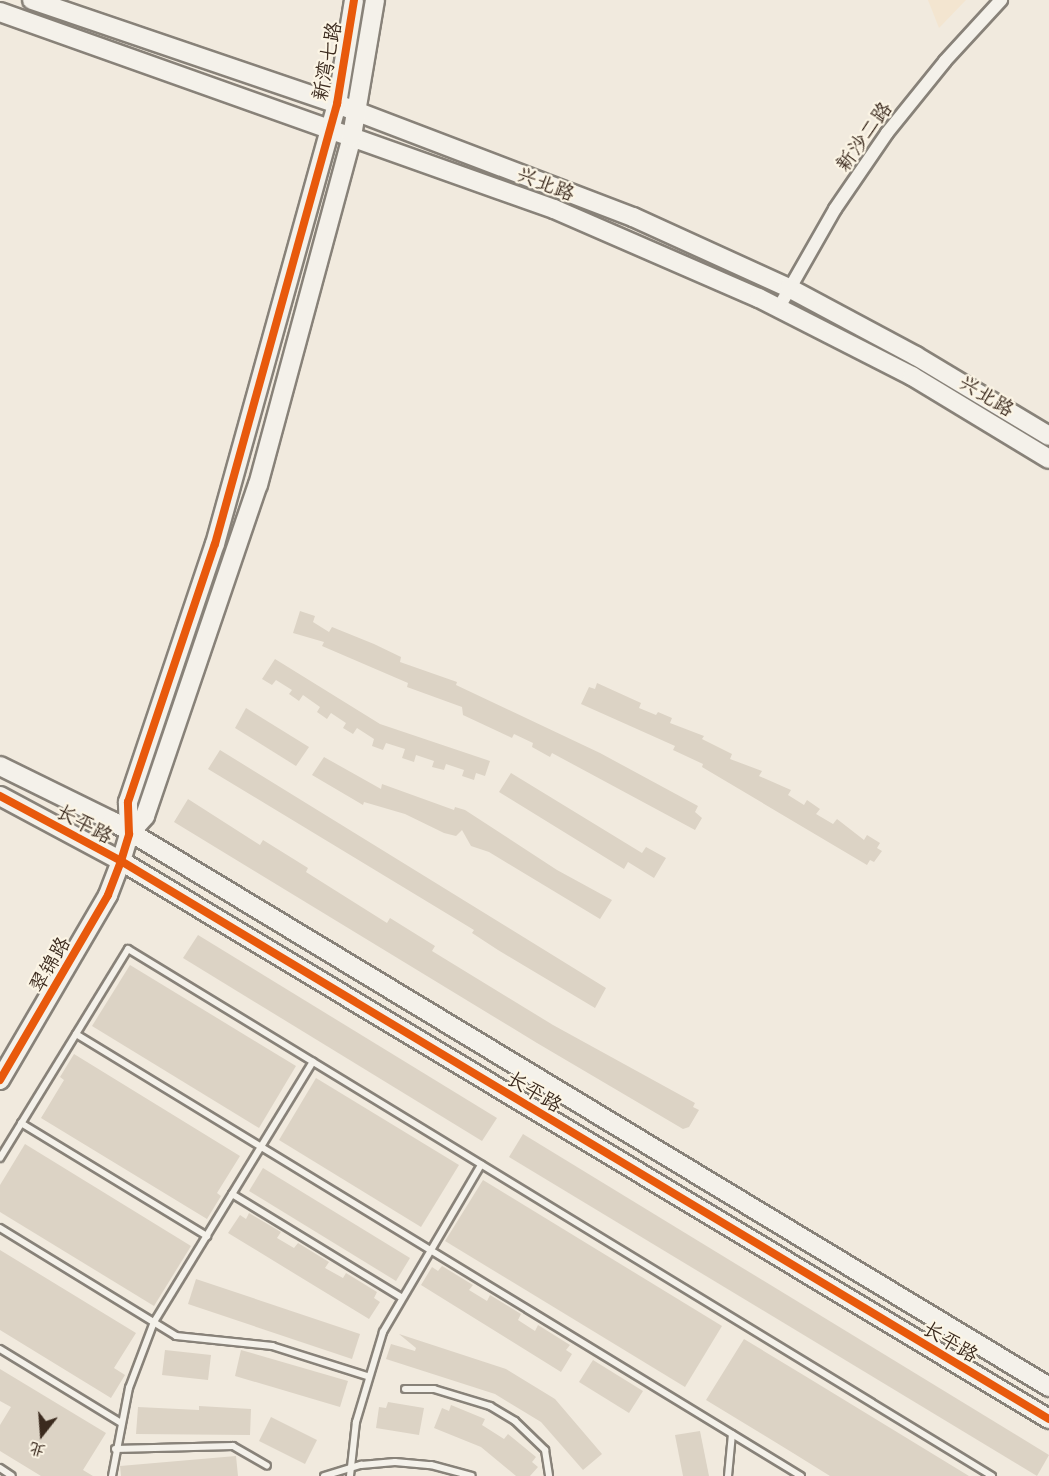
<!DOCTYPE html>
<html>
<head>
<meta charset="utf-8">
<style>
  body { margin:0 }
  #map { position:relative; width:1049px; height:1476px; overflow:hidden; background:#f1eade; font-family:"Playpen Sans","LXGW WenKai TC",sans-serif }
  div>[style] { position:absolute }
  .built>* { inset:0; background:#f3e5d0 }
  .building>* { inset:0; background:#dcd3c5 }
  .roads { filter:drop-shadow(2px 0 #888279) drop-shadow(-2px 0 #888279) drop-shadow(0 2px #888279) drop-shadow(0 -2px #888279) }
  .lane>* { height:6px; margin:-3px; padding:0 3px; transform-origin:3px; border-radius:3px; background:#f4f1ea }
  .street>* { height:12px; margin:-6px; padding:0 6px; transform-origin:6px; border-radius:6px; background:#f4f1ea }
  .secondary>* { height:18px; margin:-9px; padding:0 9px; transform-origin:9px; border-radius:9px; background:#f4f1ea }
  .cycleway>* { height:8px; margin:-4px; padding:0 4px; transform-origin:4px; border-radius:4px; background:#e8590c }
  span { translate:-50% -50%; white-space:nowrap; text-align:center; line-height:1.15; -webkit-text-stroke:4.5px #fcf5e5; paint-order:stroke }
  .street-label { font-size:20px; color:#3b2a1e }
  .north { position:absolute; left:12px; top:1404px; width:60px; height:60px; -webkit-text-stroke:4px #fcf5e5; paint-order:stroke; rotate:197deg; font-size:16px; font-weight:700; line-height:24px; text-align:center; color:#3b2a1e }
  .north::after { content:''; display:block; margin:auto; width:21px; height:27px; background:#3b2a1e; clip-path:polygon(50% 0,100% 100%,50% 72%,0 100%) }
</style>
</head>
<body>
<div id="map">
  <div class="built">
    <i style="clip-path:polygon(928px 0,966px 0,939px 28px)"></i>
  </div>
  <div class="building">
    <i style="clip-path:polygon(300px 611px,315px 616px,313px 622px,329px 632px,332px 627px,374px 644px,401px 657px,400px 662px,457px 682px,456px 685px,600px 753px,698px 806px,695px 812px,702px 818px,695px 830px,552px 753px,550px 757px,532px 747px,533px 743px,514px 734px,512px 738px,463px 715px,462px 707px,407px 687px,408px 683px,322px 646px,324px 642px,293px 633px)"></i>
    <i style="clip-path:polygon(275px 659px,380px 724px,490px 761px,485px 776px,476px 773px,474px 780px,462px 776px,464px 770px,446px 764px,444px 770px,432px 767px,434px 761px,416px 755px,414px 762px,402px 758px,405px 749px,386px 743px,383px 750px,372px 746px,374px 739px,357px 728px,353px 734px,343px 728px,346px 723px,331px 713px,327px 719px,317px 712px,320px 707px,303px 695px,299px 701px,289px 694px,292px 690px,276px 680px,272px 685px,262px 679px)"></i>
    <i style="clip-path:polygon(597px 683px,641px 703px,639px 708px,656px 715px,658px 712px,672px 718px,670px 723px,704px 736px,702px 739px,732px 754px,730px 759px,762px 771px,759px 776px,791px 790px,788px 795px,804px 805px,807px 800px,820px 809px,816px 814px,833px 824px,837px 819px,864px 840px,867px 835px,880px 843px,877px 848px,882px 851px,874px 862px,870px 860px,867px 865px,702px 767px,703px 764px,673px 750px,675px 746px,581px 704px,589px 687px,595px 689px)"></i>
    <i style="clip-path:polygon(246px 708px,309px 747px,296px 766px,235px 728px)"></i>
    <i style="clip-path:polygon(220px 750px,606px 988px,595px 1008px,498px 950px,472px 933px,474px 930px,208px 769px)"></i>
    <i style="clip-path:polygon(324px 757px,381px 789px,382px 784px,454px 810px,455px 807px,465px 810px,557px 870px,612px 900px,600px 919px,489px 852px,471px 846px,462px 830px,456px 836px,444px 833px,405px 814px,364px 802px,363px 805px,312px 775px)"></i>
    <i style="clip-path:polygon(511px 773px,642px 853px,646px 847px,666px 858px,654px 878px,628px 862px,624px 869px,499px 792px)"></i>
    <i style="clip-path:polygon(188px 799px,260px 845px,263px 840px,308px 868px,306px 872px,387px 923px,390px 918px,435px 946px,432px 951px,553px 1025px,695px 1103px,693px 1107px,699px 1110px,689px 1127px,683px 1129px,537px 1043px,174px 822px)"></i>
    <i style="clip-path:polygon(198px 935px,497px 1118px,482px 1141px,183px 958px)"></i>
    <i style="clip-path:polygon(130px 965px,296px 1066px,259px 1128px,92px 1026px)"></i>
    <i style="clip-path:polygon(74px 1054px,240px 1156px,217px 1193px,221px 1196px,207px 1219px,41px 1118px,64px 1080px,60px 1077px)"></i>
    <i style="clip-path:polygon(316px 1078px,459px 1165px,421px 1227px,279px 1140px)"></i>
    <i style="clip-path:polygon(523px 1134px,1049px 1455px,1037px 1476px,509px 1157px)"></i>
    <i style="clip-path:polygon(25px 1144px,191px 1246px,154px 1306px,0 1212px,0 1185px)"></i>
    <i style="clip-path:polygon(263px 1168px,410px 1258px,396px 1281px,249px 1191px)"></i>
    <i style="clip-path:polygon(483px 1180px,722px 1326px,685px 1387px,445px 1241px)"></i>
    <i style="clip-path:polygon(249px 1213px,281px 1232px,277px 1238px,294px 1248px,298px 1243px,329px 1262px,325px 1268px,343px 1278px,346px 1273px,377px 1292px,374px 1298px,380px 1302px,369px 1319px,228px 1233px,240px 1215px,246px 1219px)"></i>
    <i style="clip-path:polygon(0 1250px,136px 1333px,114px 1368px,125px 1375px,111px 1398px,0 1330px)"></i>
    <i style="clip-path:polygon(442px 1266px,473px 1285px,469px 1290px,487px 1301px,490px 1295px,521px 1314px,518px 1320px,535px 1331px,538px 1325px,570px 1345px,566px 1350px,572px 1354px,561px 1372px,421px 1285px,432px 1267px,438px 1271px)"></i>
    <i style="clip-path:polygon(196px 1279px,360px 1334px,352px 1359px,188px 1304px)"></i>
    <i style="clip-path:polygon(399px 1334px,506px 1369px,555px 1399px,602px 1454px,583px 1470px,541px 1422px,495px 1394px,386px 1359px,391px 1344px,415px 1351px,416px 1348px)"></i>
    <i style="clip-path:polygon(744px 1339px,810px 1379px,969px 1476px,830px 1476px,793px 1453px,706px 1400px)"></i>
    <i style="clip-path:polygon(165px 1350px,211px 1355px,208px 1380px,162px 1375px)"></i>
    <i style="clip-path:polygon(241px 1350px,348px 1381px,340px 1407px,235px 1376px)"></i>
    <i style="clip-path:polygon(593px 1360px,643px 1391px,629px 1413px,579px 1382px)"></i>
    <i style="clip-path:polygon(0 1369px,106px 1433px,83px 1470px,93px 1476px,41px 1476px,0 1451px,0 1425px,11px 1407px,0 1401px)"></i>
    <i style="clip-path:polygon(388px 1402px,424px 1408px,419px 1435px,376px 1428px,379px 1407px,386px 1408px)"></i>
    <i style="clip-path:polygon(451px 1405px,485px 1419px,482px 1425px,504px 1439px,508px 1434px,536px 1457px,532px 1462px,538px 1467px,530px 1476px,516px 1476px,481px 1447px,434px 1428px,442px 1408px,449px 1411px)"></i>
    <i style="clip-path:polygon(199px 1406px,251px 1409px,250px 1435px,136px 1434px,138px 1407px,199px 1410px)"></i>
    <i style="clip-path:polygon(271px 1417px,317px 1440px,305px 1464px,259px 1441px)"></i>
    <i style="clip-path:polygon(700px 1431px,709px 1476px,683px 1476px,675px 1435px)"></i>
    <i style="clip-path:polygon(236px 1456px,238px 1476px,121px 1476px,120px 1466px)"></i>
  </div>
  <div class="roads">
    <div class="lane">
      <i style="left:76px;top:1034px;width:849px;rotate:31.37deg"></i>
      <i style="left:21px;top:1123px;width:218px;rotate:31.3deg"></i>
      <i style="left:0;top:1158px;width:245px;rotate:-58.5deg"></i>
      <i style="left:128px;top:949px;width:1012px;rotate:31.38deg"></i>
      <i style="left:232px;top:1194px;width:198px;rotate:31.4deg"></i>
      <i style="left:0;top:1228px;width:206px;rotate:31.5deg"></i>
      <i style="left:176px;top:1336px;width:97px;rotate:5.9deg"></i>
      <i style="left:272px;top:1346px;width:100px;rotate:17.5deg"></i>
      <i style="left:0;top:1349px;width:142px;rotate:31.4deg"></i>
      <i style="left:405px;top:1389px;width:29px"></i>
      <i style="left:434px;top:1389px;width:59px;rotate:16.9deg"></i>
      <i style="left:490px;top:1406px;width:29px;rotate:31deg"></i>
      <i style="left:515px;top:1421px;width:42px;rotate:44deg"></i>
      <i style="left:545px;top:1450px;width:26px;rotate:81deg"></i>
      <i style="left:115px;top:1449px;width:118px;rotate:-1.5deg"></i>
      <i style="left:233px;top:1446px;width:39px;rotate:30deg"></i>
      <i style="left:0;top:1468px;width:14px;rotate:34deg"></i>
      <i style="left:112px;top:1476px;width:90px;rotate:-79.1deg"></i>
      <i style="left:129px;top:1388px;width:71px;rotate:-69.3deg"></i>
      <i style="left:154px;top:1322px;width:305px;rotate:-58.6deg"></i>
      <i style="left:324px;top:1476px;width:39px;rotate:-17deg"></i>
      <i style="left:361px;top:1465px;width:34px;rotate:-5deg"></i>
      <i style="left:395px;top:1462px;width:36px;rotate:5deg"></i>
      <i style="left:431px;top:1465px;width:42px;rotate:15deg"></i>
      <i style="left:350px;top:1476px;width:54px;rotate:-83.7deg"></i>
      <i style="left:356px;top:1422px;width:94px;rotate:-73.3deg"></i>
      <i style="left:383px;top:1332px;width:194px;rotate:-59.6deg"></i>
      <i style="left:728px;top:1476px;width:42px;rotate:-84.6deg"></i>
    </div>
    <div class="street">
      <i style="left:778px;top:309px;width:115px;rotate:-60.3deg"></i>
      <i style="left:835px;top:209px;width:92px;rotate:-55.6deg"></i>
      <i style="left:887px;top:133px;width:92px;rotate:-51.1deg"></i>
      <i style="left:945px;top:61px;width:83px;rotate:-47.4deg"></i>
    </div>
    <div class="secondary">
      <i style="left:32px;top:0;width:322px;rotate:18.8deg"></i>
      <i style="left:337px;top:104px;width:317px;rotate:20.9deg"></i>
      <i style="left:633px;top:217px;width:171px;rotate:24.5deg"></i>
      <i style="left:789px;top:288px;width:144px;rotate:28.2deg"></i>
      <i style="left:916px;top:356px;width:155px;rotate:31deg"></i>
      <i style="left:0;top:12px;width:588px;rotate:19.58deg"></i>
      <i style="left:554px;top:209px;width:223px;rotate:23.5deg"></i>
      <i style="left:759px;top:298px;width:172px;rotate:27deg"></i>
      <i style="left:912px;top:376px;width:160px;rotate:31.2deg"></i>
      <i style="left:0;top:766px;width:125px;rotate:26.2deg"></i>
      <i style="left:112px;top:821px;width:1095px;rotate:31.13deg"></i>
      <i style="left:0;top:796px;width:137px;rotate:28.2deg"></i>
      <i style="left:121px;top:861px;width:1083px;rotate:31.02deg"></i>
      <i style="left:129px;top:834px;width:24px;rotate:-48deg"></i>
      <i style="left:145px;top:816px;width:350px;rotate:-71.2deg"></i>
      <i style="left:258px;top:485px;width:361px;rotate:-74.9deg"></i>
      <i style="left:352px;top:136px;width:138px;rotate:-80.4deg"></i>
      <i style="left:0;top:1080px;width:214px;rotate:-59.7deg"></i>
      <i style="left:108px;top:895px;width:36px;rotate:-69deg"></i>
      <i style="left:121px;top:861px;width:28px;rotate:-73deg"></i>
      <i style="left:129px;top:834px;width:32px;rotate:-92deg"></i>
      <i style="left:128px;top:802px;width:272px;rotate:-71.4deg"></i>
      <i style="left:215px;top:544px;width:457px;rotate:-74.5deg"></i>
      <i style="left:337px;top:104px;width:105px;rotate:-80.7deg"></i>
    </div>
  </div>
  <div class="cycleway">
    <i style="left:0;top:796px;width:137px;rotate:28.2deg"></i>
    <i style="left:121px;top:861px;width:1083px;rotate:31.02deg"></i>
    <i style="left:0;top:1080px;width:214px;rotate:-59.7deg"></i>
    <i style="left:108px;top:895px;width:36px;rotate:-69deg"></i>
    <i style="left:121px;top:861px;width:28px;rotate:-73deg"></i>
    <i style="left:129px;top:834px;width:32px;rotate:-92deg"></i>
    <i style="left:128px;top:802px;width:272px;rotate:-71.4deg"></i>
    <i style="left:215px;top:544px;width:457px;rotate:-74.5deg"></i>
    <i style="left:337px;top:104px;width:105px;rotate:-80.7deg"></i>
  </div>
  <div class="street-label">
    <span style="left:326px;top:61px;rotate:-79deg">新湾七路</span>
    <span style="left:863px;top:136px;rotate:-54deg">新沙二路</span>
    <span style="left:546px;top:183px;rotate:21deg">兴北路</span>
    <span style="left:987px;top:395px;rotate:31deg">兴北路</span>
    <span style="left:85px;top:823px;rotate:28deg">长平路</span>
    <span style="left:49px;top:964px;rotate:-60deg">翠锦路</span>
    <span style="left:535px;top:1091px;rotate:31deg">长平路</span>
    <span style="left:951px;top:1341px;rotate:31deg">长平路</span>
  </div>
  <div class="north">北</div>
</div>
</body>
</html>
